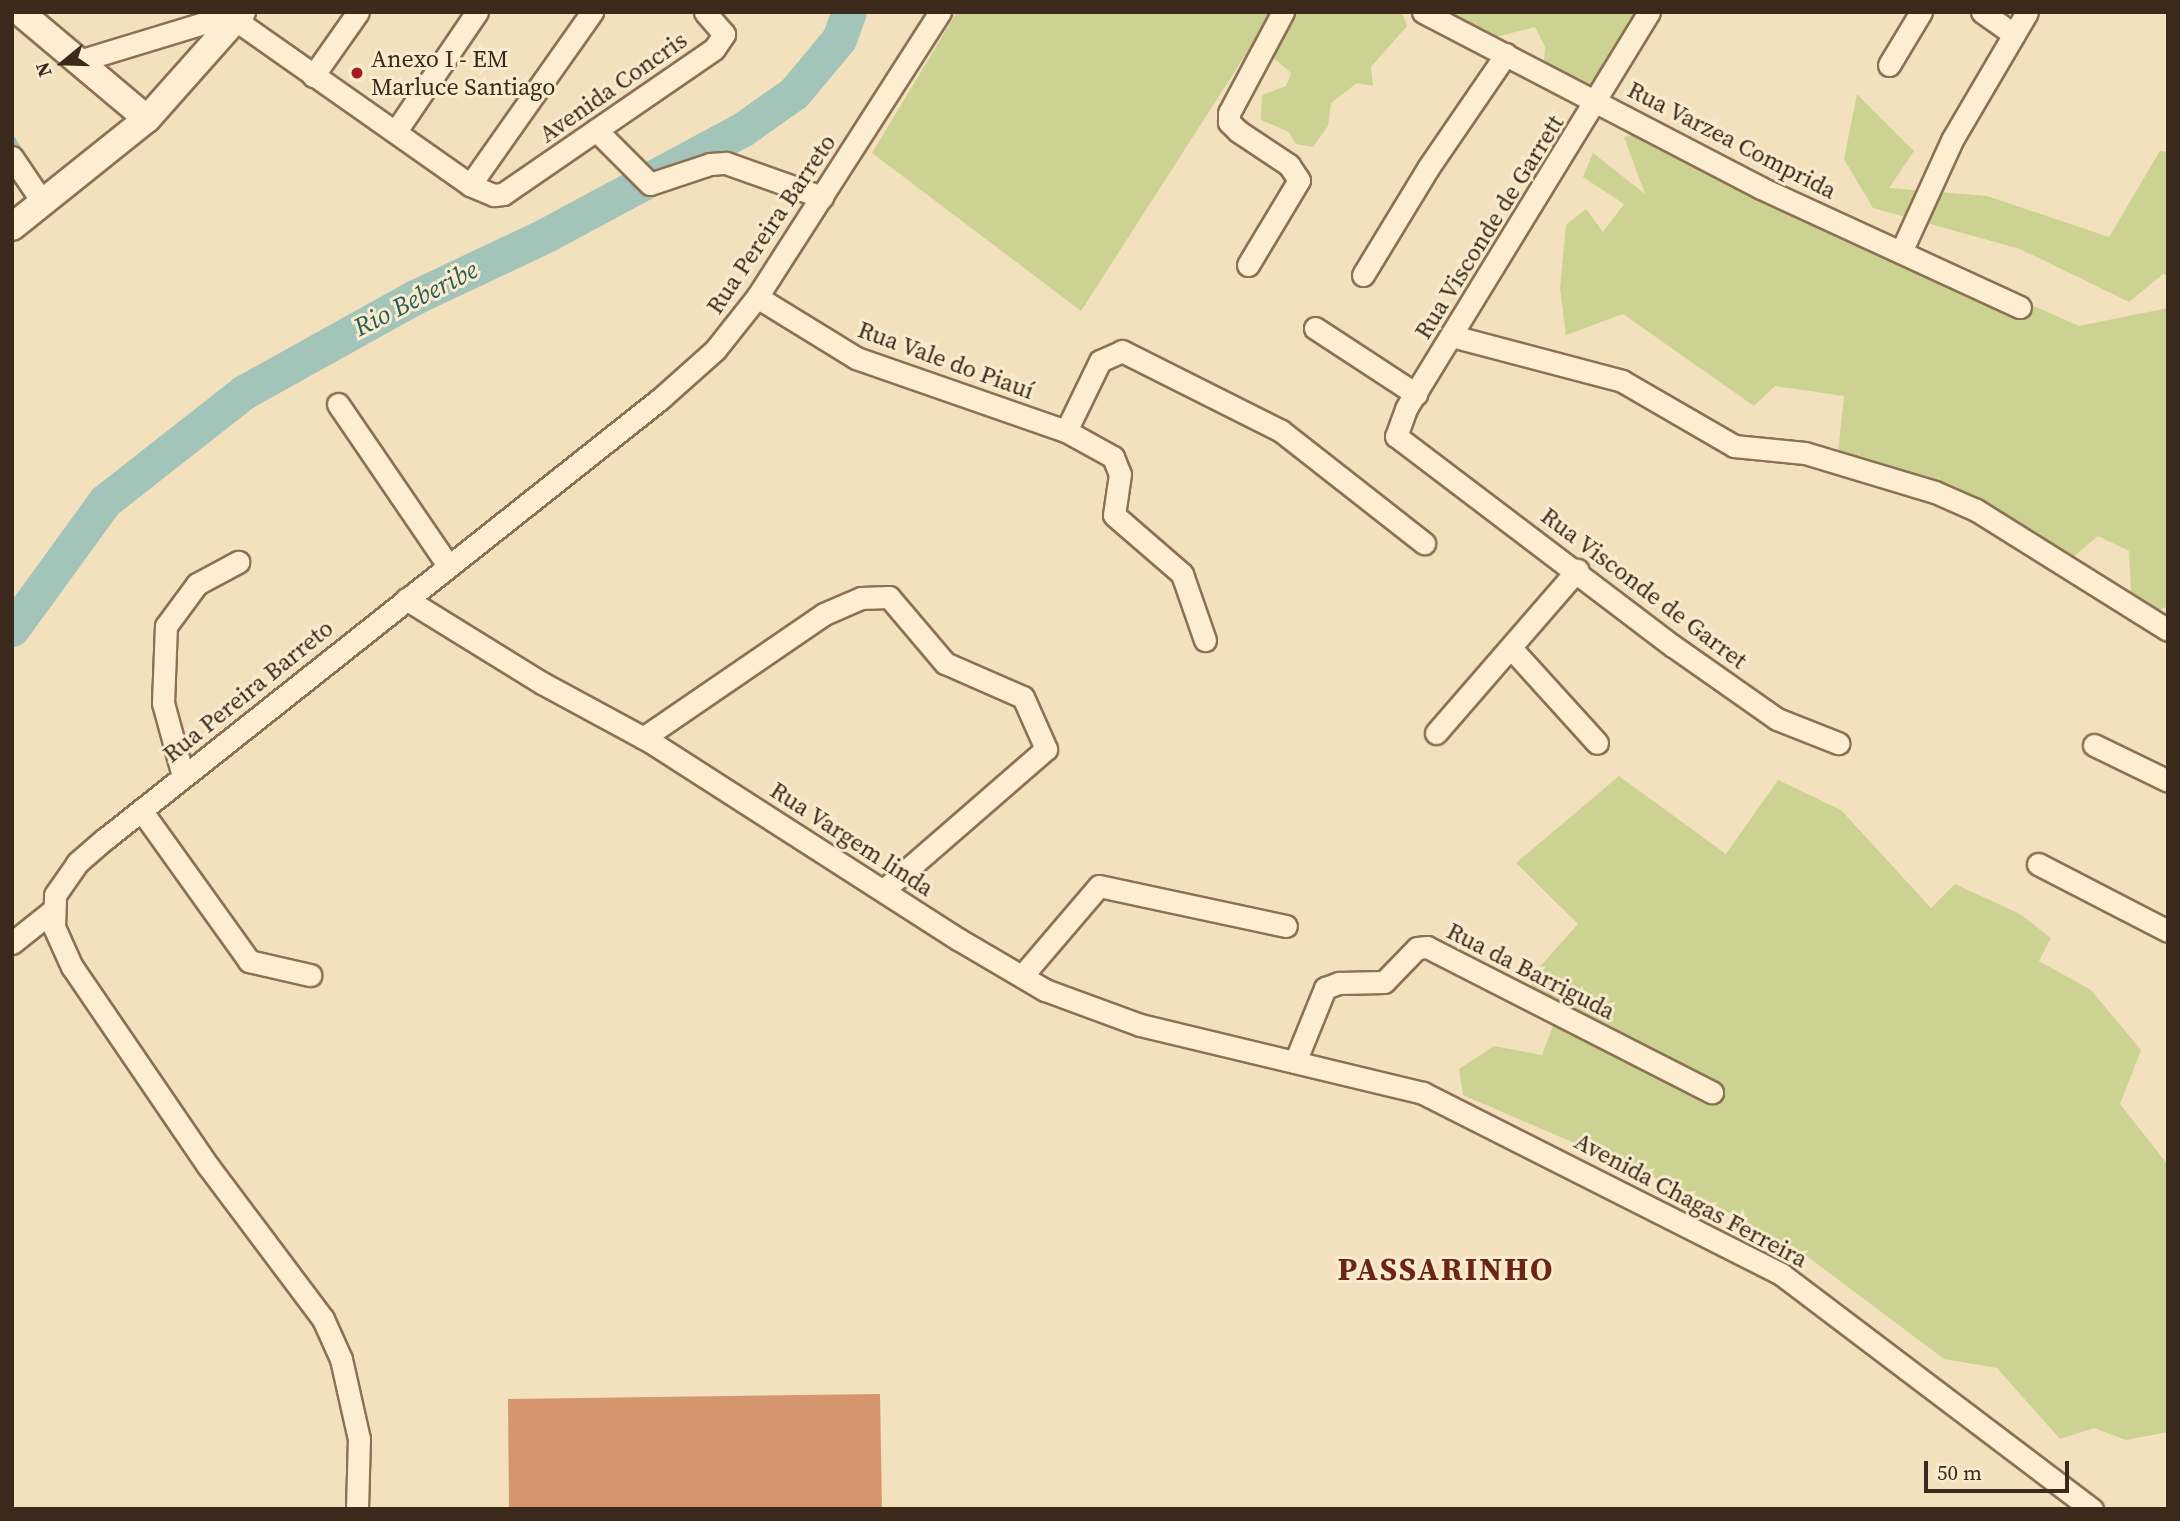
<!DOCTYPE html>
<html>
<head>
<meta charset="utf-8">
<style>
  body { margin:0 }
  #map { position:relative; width:2180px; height:1521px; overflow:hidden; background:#f3e1be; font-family:"Source Serif 4",serif }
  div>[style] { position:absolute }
  .green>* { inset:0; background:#ccd291 }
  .stream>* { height:6px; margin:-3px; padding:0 3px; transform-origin:3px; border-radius:3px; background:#a2c4b9 }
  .river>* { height:35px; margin:-17.5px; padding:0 17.5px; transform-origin:17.5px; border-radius:17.5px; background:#a2c4b9 }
  .building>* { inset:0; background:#d5966f }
  .roads { filter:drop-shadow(2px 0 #8d7154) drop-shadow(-2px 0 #8d7154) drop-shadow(0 2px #8d7154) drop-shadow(0 -2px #8d7154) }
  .minor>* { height:21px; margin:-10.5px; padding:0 10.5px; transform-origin:10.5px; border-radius:10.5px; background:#fdeed2 }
  .tertiary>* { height:26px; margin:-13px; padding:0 13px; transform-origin:13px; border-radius:13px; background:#fdeed2 }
  .dots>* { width:19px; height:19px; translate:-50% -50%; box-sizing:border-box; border:4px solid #f9ebce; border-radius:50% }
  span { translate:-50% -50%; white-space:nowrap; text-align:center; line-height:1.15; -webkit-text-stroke:6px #f9ebce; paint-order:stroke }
  .poi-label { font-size:24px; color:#3b291b }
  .left { translate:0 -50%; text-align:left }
  .street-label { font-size:24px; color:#3b291b }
  .water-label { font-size:26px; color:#285c57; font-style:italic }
  .district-label { font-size:32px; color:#6c2515; font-weight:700; letter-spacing:2px }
  .frame { position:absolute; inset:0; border:14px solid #3b291b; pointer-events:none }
  .north { position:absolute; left:28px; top:28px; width:70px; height:70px; -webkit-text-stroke:5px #f9ebce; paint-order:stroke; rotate:251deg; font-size:19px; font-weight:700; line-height:28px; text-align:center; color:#3b291b }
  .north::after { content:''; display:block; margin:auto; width:24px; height:32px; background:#3b291b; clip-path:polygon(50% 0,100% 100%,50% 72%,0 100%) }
  .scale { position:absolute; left:1924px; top:1461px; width:145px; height:32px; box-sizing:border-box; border:4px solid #3b291b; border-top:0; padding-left:9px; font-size:21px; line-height:24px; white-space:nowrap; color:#3b291b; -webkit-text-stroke:5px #f9ebce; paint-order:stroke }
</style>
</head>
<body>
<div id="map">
  <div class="green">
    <i style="clip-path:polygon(957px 12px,1273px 12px,1081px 311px,872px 153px)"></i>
    <i style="clip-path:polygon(1291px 12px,1402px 12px,1407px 26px,1371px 67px,1373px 86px,1357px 83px,1331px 103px,1328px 126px,1313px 147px,1296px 144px,1289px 132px,1261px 120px,1262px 95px,1286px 86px,1291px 73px,1267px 52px)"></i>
    <i style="clip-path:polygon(1439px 12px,1638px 12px,1591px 97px,1544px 60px,1545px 47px,1535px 27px,1492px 38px)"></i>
    <i style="clip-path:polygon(1857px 94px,1914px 151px,1889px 188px,1987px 196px,2109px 237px,2160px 151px,2168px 152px,2168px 276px,2163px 274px,2129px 302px,2020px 249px,1873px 208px,1844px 159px)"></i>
    <i style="clip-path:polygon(1640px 133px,2079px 326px,2168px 308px,2168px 606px,2157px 611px,2131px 592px,2129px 551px,2098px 536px,2073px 557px,2028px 528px,1930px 480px,1838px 453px,1844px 396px,1775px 386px,1754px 406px,1623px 314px,1566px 335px,1560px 288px,1566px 225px,1586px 209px,1603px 232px,1624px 204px,1583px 177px,1593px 153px,1645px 194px,1624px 137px)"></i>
    <i style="clip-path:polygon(1619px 776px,1726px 854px,1778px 780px,1841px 810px,1931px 908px,1955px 884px,2020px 914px,2051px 938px,2039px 961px,2091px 990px,2141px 1050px,2120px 1104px,2168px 1165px,2168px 1432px,2126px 1440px,2094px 1428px,2060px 1439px,1997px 1368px,1944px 1359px,1804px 1254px,1706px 1200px,1463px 1095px,1459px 1069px,1494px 1046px,1542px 1055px,1553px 1026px,1529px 979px,1578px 924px,1516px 863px)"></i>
  </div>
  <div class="stream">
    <i style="left:12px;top:138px;width:20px;rotate:60deg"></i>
  </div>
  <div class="river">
    <i style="left:12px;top:629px;width:158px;rotate:-54deg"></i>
    <i style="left:105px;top:501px;width:177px;rotate:-38.1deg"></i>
    <i style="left:244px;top:392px;width:196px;rotate:-29.1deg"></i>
    <i style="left:415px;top:297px;width:145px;rotate:-25.3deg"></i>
    <i style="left:546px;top:235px;width:224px;rotate:-28.3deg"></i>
    <i style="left:743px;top:129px;width:62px;rotate:-35.2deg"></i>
    <i style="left:794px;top:93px;width:70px;rotate:-50.2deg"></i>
    <i style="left:839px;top:39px;width:29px;rotate:-70deg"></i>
  </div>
  <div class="building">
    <i style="clip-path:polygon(880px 1394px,882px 1509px,509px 1509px,508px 1399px)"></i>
  </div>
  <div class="roads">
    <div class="minor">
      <i style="left:1423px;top:12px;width:381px;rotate:27.5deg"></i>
      <i style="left:1761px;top:188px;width:285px;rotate:24.7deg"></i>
      <i style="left:1649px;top:12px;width:465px;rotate:121.5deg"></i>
      <i style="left:1406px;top:409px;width:29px;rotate:110deg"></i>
      <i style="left:1396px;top:436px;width:348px;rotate:37.2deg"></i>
      <i style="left:1673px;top:646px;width:127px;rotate:35.1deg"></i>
      <i style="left:1777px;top:719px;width:66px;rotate:21.5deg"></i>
      <i style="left:1982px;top:12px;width:39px;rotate:35deg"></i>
      <i style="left:237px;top:21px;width:285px;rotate:35.1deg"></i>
      <i style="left:470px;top:185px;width:26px;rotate:23deg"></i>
      <i style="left:494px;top:195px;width:9px;rotate:-6deg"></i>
      <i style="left:503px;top:194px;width:256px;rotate:-34.5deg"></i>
      <i style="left:714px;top:49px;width:18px;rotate:-56deg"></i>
      <i style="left:724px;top:34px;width:29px;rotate:-131deg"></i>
      <i style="left:82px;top:60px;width:165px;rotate:-16.9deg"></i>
      <i style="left:1889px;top:65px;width:62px;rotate:-58.9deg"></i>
      <i style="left:313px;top:76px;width:78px;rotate:-54.9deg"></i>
      <i style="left:596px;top:130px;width:76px;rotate:45deg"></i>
      <i style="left:650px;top:184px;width:63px;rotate:-18.4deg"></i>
      <i style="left:710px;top:164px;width:16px;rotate:-4deg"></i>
      <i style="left:726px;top:163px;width:102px;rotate:19.5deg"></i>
      <i style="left:396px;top:131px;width:144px;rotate:-55.8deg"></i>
      <i style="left:12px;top:157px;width:55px;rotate:56deg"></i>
      <i style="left:470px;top:185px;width:212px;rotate:-54.8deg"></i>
      <i style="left:1901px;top:252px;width:123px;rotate:-65.5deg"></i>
      <i style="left:1952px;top:140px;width:148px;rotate:-59.6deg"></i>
      <i style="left:1248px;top:265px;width:99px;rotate:-59deg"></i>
      <i style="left:1299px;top:180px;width:18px;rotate:-124deg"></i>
      <i style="left:1289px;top:165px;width:61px;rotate:-146.3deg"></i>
      <i style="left:1238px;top:131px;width:13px;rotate:-135deg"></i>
      <i style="left:1229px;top:122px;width:9px;rotate:-90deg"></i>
      <i style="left:1229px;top:113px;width:115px;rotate:-61.9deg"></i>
      <i style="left:1363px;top:275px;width:125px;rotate:-58.7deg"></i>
      <i style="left:1428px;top:168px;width:138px;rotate:-55.6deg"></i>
      <i style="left:757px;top:297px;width:116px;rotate:31.6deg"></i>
      <i style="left:856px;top:358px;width:222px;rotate:19.2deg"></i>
      <i style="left:1066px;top:431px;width:54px;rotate:29deg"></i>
      <i style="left:1113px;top:457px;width:18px;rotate:68deg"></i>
      <i style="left:1120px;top:474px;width:41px;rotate:98.3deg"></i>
      <i style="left:1114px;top:515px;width:90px;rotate:40.9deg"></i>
      <i style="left:1182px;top:574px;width:70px;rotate:70.8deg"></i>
      <i style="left:1315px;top:328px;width:121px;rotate:33.2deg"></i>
      <i style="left:1452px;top:336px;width:176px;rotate:14.8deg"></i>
      <i style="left:1622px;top:381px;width:129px;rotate:30.1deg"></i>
      <i style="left:1734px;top:446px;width:71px;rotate:5.6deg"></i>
      <i style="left:1805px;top:453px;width:136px;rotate:16.7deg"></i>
      <i style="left:1935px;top:492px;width:45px;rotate:23.7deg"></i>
      <i style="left:1976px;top:510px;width:226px;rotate:32deg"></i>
      <i style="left:338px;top:404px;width:195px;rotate:55.7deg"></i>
      <i style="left:1066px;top:431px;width:78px;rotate:-64.1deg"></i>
      <i style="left:1100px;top:361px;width:24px;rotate:-24deg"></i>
      <i style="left:1122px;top:351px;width:178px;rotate:26.7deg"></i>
      <i style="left:1281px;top:431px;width:182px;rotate:38.1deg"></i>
      <i style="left:406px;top:599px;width:160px;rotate:31.7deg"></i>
      <i style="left:542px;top:683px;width:124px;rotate:28.4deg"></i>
      <i style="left:651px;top:742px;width:365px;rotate:32.7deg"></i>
      <i style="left:958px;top:939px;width:101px;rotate:30.4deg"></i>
      <i style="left:1045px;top:990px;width:101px;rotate:20.2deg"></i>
      <i style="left:1140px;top:1025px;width:291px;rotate:13.5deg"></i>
      <i style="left:1423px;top:1093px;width:401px;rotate:26.8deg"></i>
      <i style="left:1781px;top:1274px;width:390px;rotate:37.1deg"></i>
      <i style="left:1511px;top:648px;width:128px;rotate:47.8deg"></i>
      <i style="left:1436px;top:733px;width:216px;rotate:-49.1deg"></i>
      <i style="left:643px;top:738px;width:219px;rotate:-34.4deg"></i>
      <i style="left:824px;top:614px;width:40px;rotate:-23.4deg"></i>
      <i style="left:861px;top:598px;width:28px;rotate:-2deg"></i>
      <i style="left:889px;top:597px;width:87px;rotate:49.7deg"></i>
      <i style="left:945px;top:663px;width:85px;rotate:23.6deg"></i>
      <i style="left:1023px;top:697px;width:57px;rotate:66.1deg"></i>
      <i style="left:1046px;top:749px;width:215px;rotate:139deg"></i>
      <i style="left:2094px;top:745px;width:82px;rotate:25.9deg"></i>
      <i style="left:183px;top:776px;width:76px;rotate:-105.3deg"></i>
      <i style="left:163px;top:703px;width:77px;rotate:-87.8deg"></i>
      <i style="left:166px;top:626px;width:52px;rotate:-53.6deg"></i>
      <i style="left:197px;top:584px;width:47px;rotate:-28.2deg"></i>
      <i style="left:141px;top:810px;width:186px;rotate:54.4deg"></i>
      <i style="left:249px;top:961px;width:63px;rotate:12.9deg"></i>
      <i style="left:2038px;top:864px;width:146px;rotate:27.3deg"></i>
      <i style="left:12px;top:943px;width:50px;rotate:-38.5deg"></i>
      <i style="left:1022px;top:976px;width:118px;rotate:-49.5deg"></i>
      <i style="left:1099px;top:886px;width:191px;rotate:12.1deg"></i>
      <i style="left:1295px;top:1062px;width:80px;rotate:-67.9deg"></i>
      <i style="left:1325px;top:988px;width:15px;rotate:-20deg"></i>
      <i style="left:1339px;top:983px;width:45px;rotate:-1.3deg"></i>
      <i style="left:1384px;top:982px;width:47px;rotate:-45.9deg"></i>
      <i style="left:1417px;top:948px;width:10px;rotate:-6deg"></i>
      <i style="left:1427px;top:947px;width:320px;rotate:27deg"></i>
      <i style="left:357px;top:1509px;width:70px;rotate:-88.4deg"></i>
      <i style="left:359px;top:1439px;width:82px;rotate:-102.7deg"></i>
      <i style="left:341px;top:1359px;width:44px;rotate:-114.2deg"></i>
      <i style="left:323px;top:1319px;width:191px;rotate:-126.9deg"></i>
      <i style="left:208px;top:1166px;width:241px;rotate:-124.3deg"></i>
      <i style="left:72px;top:967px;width:44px;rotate:-114.2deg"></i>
      <i style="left:54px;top:927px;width:32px;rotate:-88deg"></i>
      <i style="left:55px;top:895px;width:39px;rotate:-55deg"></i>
      <i style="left:77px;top:863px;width:37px;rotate:-41deg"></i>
      <i style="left:105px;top:839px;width:708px;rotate:-38.41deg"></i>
      <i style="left:660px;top:399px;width:74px;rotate:-41.7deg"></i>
      <i style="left:715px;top:350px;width:68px;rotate:-51.6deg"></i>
      <i style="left:757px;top:297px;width:339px;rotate:-57.3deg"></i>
    </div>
    <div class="tertiary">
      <i style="left:20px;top:12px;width:166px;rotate:40.1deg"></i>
      <i style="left:12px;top:227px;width:173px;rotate:-38.7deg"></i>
      <i style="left:147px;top:119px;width:143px;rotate:-48.4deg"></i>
    </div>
  </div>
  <div class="dots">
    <i style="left:357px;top:73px;background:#a31d23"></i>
  </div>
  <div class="poi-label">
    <span class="left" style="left:371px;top:73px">Anexo I - EM<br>Marluce Santiago</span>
  </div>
  <div class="street-label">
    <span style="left:613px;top:87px;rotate:-35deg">Avenida Concris</span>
    <span style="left:1732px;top:140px;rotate:27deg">Rua Varzea Comprida</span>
    <span style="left:771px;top:224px;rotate:-56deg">Rua Pereira Barreto</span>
    <span style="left:1489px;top:227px;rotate:-58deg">Rua Visconde de Garrett</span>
    <span style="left:946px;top:360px;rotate:20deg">Rua Vale do Piauí</span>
    <span style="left:1644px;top:588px;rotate:37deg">Rua Visconde de Garret</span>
    <span style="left:248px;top:691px;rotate:-39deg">Rua Pereira Barreto</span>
    <span style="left:852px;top:839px;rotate:33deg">Rua Vargem linda</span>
    <span style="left:1531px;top:971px;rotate:27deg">Rua da Barriguda</span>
    <span style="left:1691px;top:1200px;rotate:28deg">Avenida Chagas Ferreira</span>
  </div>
  <div class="water-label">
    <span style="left:416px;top:299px;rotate:-27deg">Rio Beberibe</span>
  </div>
  <div class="district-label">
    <span style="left:1446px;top:1269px">PASSARINHO</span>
  </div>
  <div class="frame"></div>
  <div class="north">N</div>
  <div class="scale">50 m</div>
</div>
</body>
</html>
